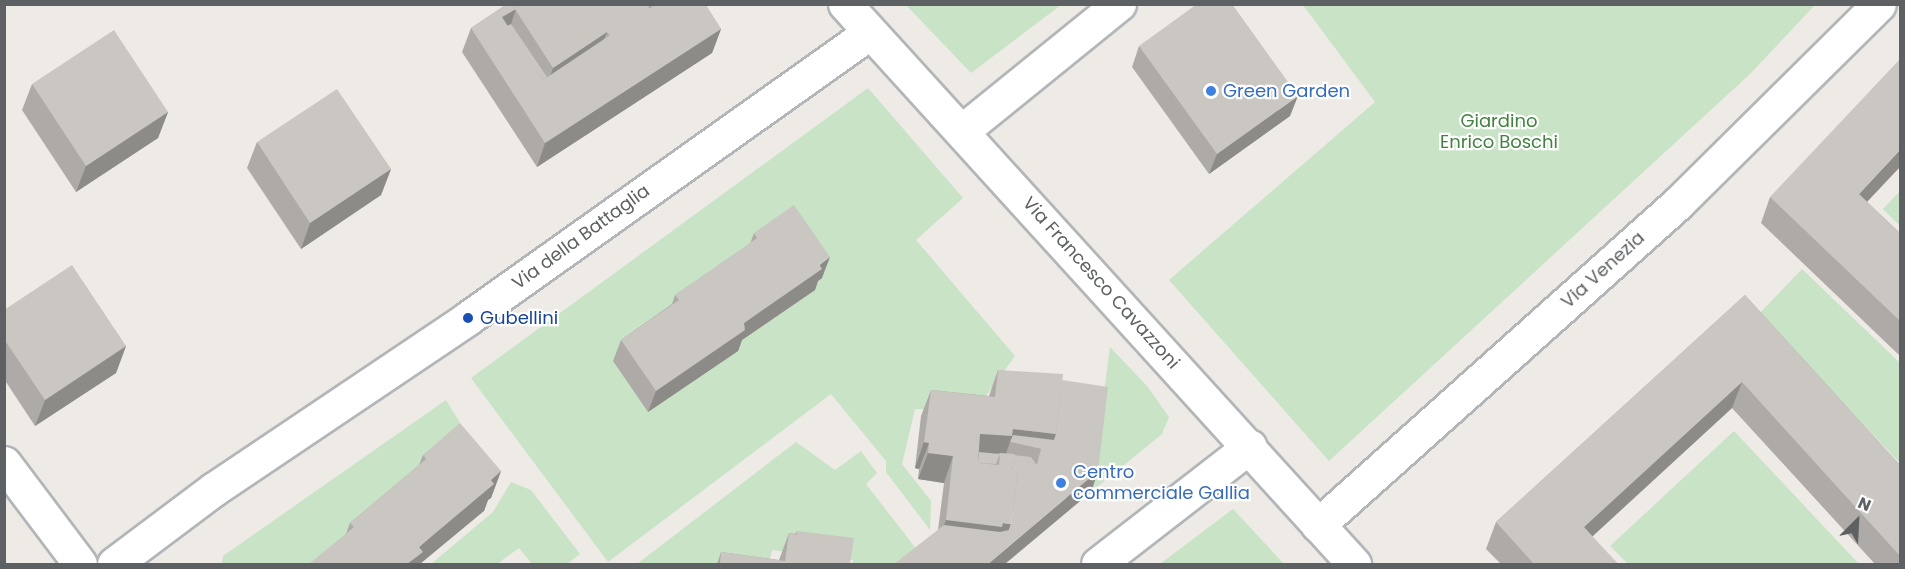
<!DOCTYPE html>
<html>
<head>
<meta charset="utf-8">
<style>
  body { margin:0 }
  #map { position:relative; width:1905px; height:569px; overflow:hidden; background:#eeebe6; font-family:Poppins,sans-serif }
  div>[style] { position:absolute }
  .green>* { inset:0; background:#c8e3c5 }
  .roads { filter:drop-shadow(2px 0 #b3b6b9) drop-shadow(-2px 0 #b3b6b9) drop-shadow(0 2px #b3b6b9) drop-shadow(0 -2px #b3b6b9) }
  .street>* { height:33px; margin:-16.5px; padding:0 16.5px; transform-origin:16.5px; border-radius:16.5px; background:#fff }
  .secondary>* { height:33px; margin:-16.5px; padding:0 16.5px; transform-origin:16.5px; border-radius:16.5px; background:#fff }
  .wall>* { inset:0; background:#aeaaa7 }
  .shaded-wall>* { inset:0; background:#8d8b88 }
  .building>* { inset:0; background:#cac6c2 }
  .dots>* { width:16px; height:16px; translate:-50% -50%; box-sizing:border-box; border:3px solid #fff; border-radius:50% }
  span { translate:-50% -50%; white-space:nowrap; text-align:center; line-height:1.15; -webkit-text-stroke:4.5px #fff; paint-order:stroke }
  .shop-label { font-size:18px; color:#366cbe }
  .left { translate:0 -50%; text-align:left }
  .park-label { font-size:18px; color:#42823f }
  .street-label { font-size:18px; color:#5d6164 }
  .transit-label { font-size:18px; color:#164399 }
  .frame { position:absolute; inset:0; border:6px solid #5d6164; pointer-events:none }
  .north { position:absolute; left:1827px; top:491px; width:60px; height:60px; -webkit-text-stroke:4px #fff; paint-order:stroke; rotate:24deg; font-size:16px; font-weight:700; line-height:24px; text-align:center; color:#5d6164 }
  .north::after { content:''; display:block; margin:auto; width:21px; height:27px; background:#5d6164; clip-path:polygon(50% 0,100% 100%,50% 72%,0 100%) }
</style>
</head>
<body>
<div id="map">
  <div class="green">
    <i style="clip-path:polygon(906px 5px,1061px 5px,971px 73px)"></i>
    <i style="clip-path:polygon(1303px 5px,1815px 5px,1750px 74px,1329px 461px,1169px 280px,1375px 102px)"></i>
    <i style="clip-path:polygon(868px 88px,963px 198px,916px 240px,1015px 356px,975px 411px,915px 409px,902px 464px,931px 501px,930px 530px,886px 472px,886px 461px,831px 394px,608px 562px,471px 378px)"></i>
    <i style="clip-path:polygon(1900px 191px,1900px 226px,1883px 209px)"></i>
    <i style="clip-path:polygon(1802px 269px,1900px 363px,1900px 463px,1759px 314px)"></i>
    <i style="clip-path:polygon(1110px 347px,1147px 386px,1169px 417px,1162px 434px,1091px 492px)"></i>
    <i style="clip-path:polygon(446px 400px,465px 431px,313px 564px,222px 564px,223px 556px)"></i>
    <i style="clip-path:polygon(1734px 431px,1859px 564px,1628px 564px,1610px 546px)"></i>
    <i style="clip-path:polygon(796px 442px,835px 470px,861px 451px,877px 473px,866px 484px,928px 564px,852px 564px,853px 560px,772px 550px,769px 564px,637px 564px)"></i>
    <i style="clip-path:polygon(511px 482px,531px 490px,580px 554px,567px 564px,532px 564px,519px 548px,497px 564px,431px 564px,493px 512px)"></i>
    <i style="clip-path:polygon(1233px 509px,1284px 564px,1160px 564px)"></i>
  </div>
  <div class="roads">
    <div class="street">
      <i style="left:962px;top:131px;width:202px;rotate:-39deg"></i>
      <i style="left:4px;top:463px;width:126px;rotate:53deg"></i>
      <i style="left:1318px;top:525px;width:484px;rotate:-41.8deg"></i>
      <i style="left:1679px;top:202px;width:281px;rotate:-44.7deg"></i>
      <i style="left:1098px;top:564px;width:192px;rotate:-37.8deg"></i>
    </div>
    <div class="secondary">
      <i style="left:845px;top:4px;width:757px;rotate:47.73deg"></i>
      <i style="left:114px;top:564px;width:125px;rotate:-36.9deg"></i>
      <i style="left:214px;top:489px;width:306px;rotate:-33.9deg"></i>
      <i style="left:468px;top:318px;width:493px;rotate:-35.4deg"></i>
    </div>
  </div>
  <div class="wall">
    <i style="clip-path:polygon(507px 4px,705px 4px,721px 29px,712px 53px,537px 167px,462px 52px,471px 28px)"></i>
    <i style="clip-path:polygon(1139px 46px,1290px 116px,1209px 174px,1132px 67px)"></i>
    <i style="clip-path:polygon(32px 84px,168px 112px,158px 138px,76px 192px,22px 110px)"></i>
    <i style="clip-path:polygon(257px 142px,391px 169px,381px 195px,301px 249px,247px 168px)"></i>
    <i style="clip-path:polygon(1770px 197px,1867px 202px,1900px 233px,1900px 356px,1761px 223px)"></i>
    <i style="clip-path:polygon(754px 233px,822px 278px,818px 281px,815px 290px,742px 340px,738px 351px,648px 412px,613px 361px,621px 340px,672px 304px,675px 295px,750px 244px)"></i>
    <i style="clip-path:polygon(1745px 295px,1900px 465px,1900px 564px,1875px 564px,1732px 408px,1592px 537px,1618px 564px,1501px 564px,1486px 549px,1496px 522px)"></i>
    <i style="clip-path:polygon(4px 310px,126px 346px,116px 373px,35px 426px,4px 379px)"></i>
    <i style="clip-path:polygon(998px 370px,1062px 380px,1098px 471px,1091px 492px,938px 530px,944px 483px,918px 479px,919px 469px,915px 468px,921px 416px,931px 390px,989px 396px)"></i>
    <i style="clip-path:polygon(423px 455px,501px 471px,491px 498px,488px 500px,484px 511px,346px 534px,350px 523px,419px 465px)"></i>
    <i style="clip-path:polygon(797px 531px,850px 564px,717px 564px,721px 552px,779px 560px,789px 533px,795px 534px)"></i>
  </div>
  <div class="shaded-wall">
    <i style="clip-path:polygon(516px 9px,508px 33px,502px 17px)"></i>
    <i style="clip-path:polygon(721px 29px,712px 53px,537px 167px,545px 143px)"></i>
    <i style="clip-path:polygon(607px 32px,599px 52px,546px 89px,553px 68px)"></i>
    <i style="clip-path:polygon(1298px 96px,1290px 116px,1209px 174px,1217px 154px)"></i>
    <i style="clip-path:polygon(168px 112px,158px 138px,76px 192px,86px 166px)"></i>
    <i style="clip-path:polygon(1900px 150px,1900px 167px,1850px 220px,1859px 194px)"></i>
    <i style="clip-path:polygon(391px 169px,381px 195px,301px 249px,310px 223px)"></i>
    <i style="clip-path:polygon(830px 257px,822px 278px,818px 281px,815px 290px,742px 340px,738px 351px,648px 412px,656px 391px)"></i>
    <i style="clip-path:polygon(126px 346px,116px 373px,35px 426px,45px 400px)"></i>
    <i style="clip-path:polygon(1742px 382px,1732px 408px,1574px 553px,1584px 527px)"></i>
    <i style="clip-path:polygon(1013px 429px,1056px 434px,1046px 461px,1041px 449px,1010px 442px,1003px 462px,1000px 453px,973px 460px,980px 434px)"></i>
    <i style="clip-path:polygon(924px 442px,929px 443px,919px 469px,915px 468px)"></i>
    <i style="clip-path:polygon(928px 453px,953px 456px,944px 483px,918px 479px)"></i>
    <i style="clip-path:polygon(501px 471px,491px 498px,488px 500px,484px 511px,420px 564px,407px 564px,419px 547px)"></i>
    <i style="clip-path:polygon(1098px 471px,1091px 492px,1005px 564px,988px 564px)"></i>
    <i style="clip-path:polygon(946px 520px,1003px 523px,1011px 524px,1002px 550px,936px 546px)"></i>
  </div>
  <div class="building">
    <i style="clip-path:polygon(507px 4px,514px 4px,516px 9px,502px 17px,543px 80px,652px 7px,650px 4px,705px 4px,721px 29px,545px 143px,471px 28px)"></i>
    <i style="clip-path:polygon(514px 4px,647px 4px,650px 9px,610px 36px,607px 32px,553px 68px,515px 9px,516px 9px)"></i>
    <i style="clip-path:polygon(1197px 4px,1232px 4px,1298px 96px,1217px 154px,1139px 46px)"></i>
    <i style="clip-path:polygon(511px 24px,547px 77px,543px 80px,507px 26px)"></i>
    <i style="clip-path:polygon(114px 30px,168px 112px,86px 166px,32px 84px)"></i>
    <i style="clip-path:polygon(1900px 59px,1900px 150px,1859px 194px,1900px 233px,1900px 321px,1770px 197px)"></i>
    <i style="clip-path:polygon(337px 89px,391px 169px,310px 223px,257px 142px)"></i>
    <i style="clip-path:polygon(794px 205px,830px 257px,819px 264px,822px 269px,744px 323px,745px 330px,656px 391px,621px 340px,679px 300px,675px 295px,757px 238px,754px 233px)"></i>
    <i style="clip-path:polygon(72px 265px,126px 346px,45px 400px,4px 339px,4px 310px)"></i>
    <i style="clip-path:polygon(1745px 295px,1900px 465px,1900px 556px,1742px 382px,1584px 527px,1618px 564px,1534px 564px,1496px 522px)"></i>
    <i style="clip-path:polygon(998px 370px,1063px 374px,1056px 434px,1013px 429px,1012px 436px,980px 434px,978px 463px,999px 465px,1000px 453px,1015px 454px,1012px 470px,1018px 470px,1011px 524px,1003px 523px,1002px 527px,946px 520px,953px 456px,928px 453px,929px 443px,924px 442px,931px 390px,995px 397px)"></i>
    <i style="clip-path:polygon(1062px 380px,1108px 387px,1098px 471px,988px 564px,894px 564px,944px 525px,1000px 532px,1009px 530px,1011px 524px,1018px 470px,1012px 470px,1014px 460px,1037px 464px,1041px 449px,1010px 442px,1013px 435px,1054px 440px,1056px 434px)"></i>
    <i style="clip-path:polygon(460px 423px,501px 471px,491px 480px,494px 484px,419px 547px,423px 552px,407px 564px,309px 564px,354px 527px,350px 523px,426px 459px,423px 455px)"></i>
    <i style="clip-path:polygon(979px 452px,1000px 454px,996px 464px,978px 463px)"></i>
    <i style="clip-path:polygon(1014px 455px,1031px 457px,1036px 464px,1014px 460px)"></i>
    <i style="clip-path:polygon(797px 531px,854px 538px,850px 564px,720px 564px,721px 552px,785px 561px,789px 533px,796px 535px)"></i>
  </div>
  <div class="dots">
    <i style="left:1211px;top:91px;background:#3f7fe0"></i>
    <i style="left:468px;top:318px;background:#1a4fb4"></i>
    <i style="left:1061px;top:483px;background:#3f7fe0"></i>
  </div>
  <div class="shop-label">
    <span class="left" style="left:1223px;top:91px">Green Garden</span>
    <span class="left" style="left:1073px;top:483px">Centro<br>commerciale Gallia</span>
  </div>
  <div class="park-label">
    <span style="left:1499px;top:132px">Giardino<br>Enrico Boschi</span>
  </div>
  <div class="street-label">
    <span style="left:581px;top:237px;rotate:-36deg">Via della Battaglia</span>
    <span style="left:1603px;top:270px;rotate:-42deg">Via Venezia</span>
    <span style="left:1101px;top:283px;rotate:48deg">Via Francesco Cavazzoni</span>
  </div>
  <div class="transit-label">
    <span class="left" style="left:480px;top:318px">Gubellini</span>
  </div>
  <div class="frame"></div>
  <div class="north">N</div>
</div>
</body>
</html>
